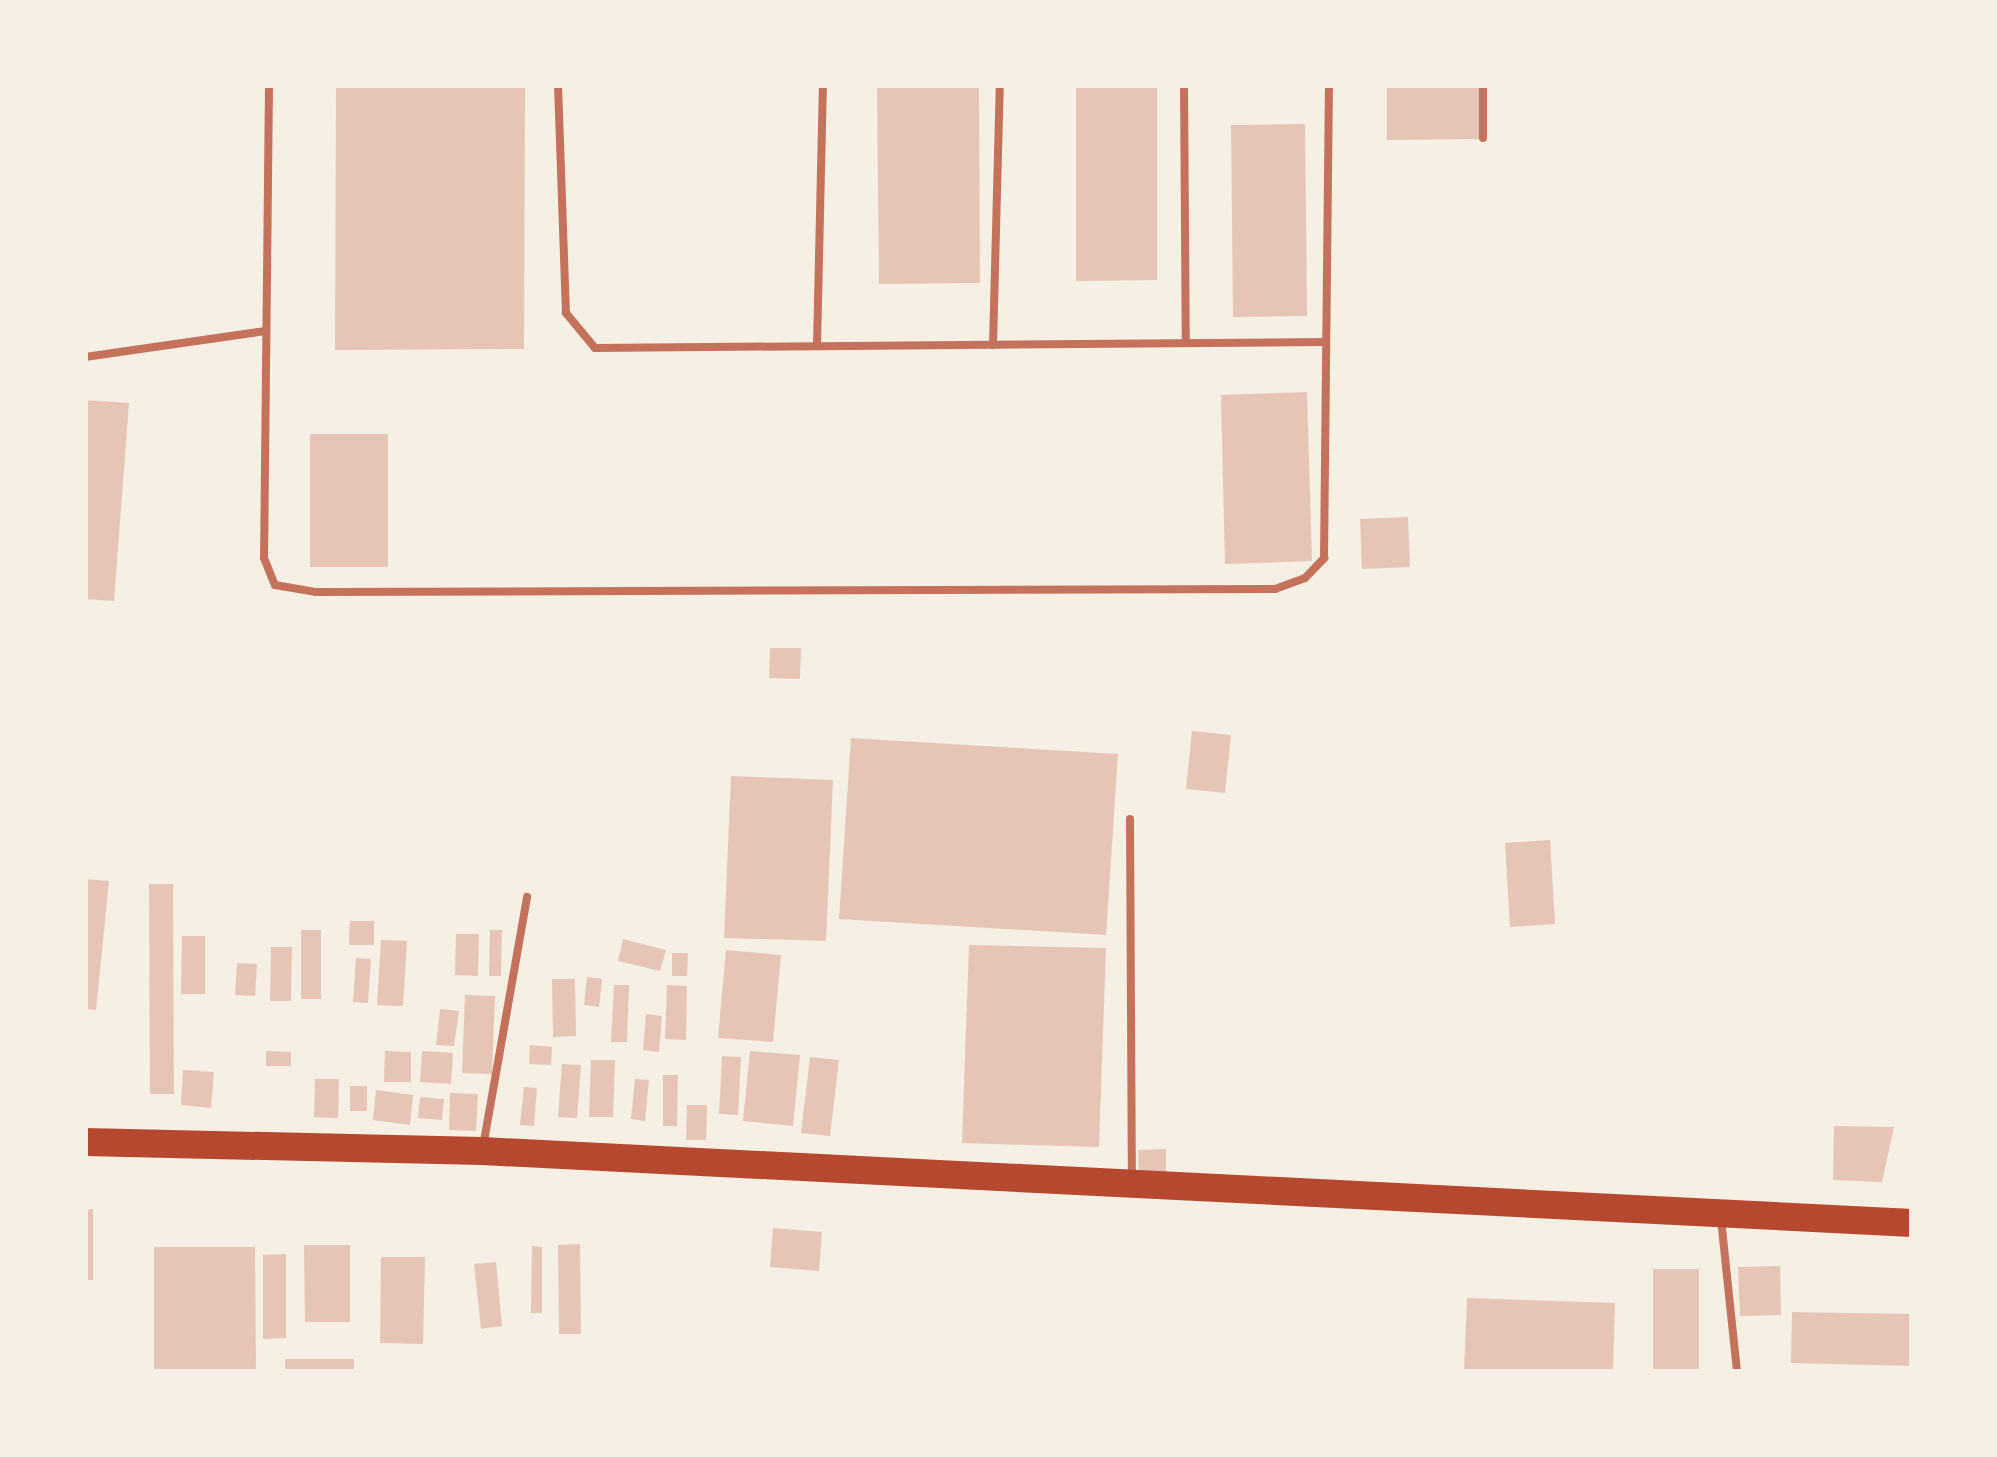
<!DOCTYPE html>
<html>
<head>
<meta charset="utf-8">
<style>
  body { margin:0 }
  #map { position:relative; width:1997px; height:1457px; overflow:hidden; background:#f6efe4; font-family:"Golos Text",sans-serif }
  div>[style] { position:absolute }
  .building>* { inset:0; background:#e6c5b7 }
  .service>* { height:8px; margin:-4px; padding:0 4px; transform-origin:4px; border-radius:4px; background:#c5725c }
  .trunk>* { height:28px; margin:-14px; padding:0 14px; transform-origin:14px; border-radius:14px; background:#b5482f }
  span { translate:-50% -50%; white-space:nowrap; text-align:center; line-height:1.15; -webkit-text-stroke:10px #f6efe4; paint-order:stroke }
  .frame { position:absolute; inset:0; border:88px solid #f6efe4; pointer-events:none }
</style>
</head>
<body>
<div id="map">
  <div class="building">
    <i style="clip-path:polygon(336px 85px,525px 85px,524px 349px,335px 350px)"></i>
    <i style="clip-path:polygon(877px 85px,979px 85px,980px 283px,879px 284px)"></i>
    <i style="clip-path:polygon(1076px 85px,1157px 85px,1157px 280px,1076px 281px)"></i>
    <i style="clip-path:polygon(1387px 85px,1480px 85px,1480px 139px,1387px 140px)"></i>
    <i style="clip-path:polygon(1305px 124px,1307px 316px,1233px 317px,1231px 125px)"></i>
    <i style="clip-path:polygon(1307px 392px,1312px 561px,1225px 564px,1221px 395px)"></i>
    <i style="clip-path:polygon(85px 400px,129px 403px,114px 601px,85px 599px)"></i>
    <i style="clip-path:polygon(310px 434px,388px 434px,388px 567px,310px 567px)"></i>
    <i style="clip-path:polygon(1408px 517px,1410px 567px,1362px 569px,1360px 519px)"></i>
    <i style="clip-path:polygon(770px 648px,801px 648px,800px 679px,769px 678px)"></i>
    <i style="clip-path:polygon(1192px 731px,1231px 735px,1225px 793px,1186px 789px)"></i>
    <i style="clip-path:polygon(851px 738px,1118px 754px,1106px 935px,839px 919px)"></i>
    <i style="clip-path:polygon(731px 776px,833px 780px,826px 941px,724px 938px)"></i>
    <i style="clip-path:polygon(1550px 840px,1555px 924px,1510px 927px,1505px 843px)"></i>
    <i style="clip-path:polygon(85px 879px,109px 881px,96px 1010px,85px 1009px)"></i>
    <i style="clip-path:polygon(149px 884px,173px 884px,174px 1094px,150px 1094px)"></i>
    <i style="clip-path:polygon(350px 921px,374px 921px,374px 945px,349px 945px)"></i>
    <i style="clip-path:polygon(301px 930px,321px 930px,321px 999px,301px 999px)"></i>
    <i style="clip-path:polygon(490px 930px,502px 930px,501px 976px,489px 976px)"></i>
    <i style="clip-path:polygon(456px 934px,479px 934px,478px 976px,455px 975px)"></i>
    <i style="clip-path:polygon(182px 936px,205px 936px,205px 994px,181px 994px)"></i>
    <i style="clip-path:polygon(623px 939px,666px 950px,660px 971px,618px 961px)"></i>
    <i style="clip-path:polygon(381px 940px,407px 941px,403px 1006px,377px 1005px)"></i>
    <i style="clip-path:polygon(969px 945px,1106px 948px,1099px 1147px,962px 1143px)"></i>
    <i style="clip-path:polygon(271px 947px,292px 947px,291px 1001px,270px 1001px)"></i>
    <i style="clip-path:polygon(726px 950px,781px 955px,773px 1042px,718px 1038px)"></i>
    <i style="clip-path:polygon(672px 953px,688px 953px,687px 976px,672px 976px)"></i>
    <i style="clip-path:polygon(356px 958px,371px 959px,368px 1003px,353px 1002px)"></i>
    <i style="clip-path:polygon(237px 963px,257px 964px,255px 996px,235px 995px)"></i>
    <i style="clip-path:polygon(587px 977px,602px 979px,599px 1007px,584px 1005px)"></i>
    <i style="clip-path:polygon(552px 979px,575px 979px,576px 1036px,553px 1037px)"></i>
    <i style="clip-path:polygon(614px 985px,629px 985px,627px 1042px,611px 1042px)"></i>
    <i style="clip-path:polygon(667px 985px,687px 986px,686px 1040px,665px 1039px)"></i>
    <i style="clip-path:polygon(465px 995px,495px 996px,492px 1074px,462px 1073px)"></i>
    <i style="clip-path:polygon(440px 1009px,459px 1011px,454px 1046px,436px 1045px)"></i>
    <i style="clip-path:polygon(646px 1014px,662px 1016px,659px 1052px,643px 1050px)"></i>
    <i style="clip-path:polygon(530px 1045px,552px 1047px,551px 1065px,529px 1064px)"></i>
    <i style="clip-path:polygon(266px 1051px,291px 1052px,291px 1066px,266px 1066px)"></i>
    <i style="clip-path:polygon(385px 1051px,411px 1052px,411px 1082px,384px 1082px)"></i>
    <i style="clip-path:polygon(422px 1051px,453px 1053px,451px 1084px,420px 1082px)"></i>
    <i style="clip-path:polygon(750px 1051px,800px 1055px,793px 1126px,743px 1121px)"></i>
    <i style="clip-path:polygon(722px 1056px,741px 1057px,738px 1115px,719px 1114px)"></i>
    <i style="clip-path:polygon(810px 1057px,839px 1060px,830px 1136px,801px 1133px)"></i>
    <i style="clip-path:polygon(591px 1060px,615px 1060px,613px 1117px,589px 1117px)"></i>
    <i style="clip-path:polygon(562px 1064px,581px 1065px,577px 1118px,558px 1117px)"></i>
    <i style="clip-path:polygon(183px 1070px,214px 1072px,211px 1108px,181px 1105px)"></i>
    <i style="clip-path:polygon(663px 1075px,678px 1075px,677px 1126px,663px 1126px)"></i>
    <i style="clip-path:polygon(315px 1079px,339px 1079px,338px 1118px,314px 1117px)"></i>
    <i style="clip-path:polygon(635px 1079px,649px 1080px,645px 1121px,631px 1119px)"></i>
    <i style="clip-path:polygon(350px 1086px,367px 1086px,367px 1111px,350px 1111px)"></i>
    <i style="clip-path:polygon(524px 1087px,537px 1088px,534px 1126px,520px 1125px)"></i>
    <i style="clip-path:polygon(376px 1090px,413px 1095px,410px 1125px,373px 1120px)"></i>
    <i style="clip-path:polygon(450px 1093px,478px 1094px,476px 1131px,449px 1130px)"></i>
    <i style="clip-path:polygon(420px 1097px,444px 1099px,442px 1120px,418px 1118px)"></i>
    <i style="clip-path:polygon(687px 1105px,707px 1105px,706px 1140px,686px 1140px)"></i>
    <i style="clip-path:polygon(1834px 1126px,1894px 1127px,1882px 1182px,1833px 1180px)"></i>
    <i style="clip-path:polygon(1166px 1149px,1166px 1177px,1139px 1177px,1138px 1150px)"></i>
    <i style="clip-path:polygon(93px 1209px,93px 1280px,85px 1280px,85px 1210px)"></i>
    <i style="clip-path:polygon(773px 1228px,822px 1232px,819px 1271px,770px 1267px)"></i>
    <i style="clip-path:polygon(580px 1244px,581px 1334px,559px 1334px,558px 1245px)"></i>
    <i style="clip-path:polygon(304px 1245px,350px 1245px,350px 1322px,305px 1322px)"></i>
    <i style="clip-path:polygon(532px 1246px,542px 1247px,542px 1313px,531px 1313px)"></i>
    <i style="clip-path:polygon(154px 1247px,255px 1247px,256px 1372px,154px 1372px)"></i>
    <i style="clip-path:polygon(286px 1254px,286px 1338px,263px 1339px,263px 1255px)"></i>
    <i style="clip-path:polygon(381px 1257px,425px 1257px,423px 1344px,380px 1343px)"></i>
    <i style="clip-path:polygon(496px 1262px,502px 1326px,481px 1329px,474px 1264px)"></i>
    <i style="clip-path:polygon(1780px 1266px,1781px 1315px,1740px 1316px,1738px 1267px)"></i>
    <i style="clip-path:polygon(1653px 1269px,1699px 1269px,1699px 1372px,1653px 1372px)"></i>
    <i style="clip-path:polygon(1467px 1298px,1615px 1303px,1613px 1372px,1464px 1372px)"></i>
    <i style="clip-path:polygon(1792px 1312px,1912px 1314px,1912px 1366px,1791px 1363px)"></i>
    <i style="clip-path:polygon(285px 1359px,354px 1359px,354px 1372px,285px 1372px)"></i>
  </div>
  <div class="service">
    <i style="left:269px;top:85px;width:473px;rotate:90.6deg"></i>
    <i style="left:264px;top:558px;width:29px;rotate:68deg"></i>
    <i style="left:275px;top:585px;width:42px;rotate:9.7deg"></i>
    <i style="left:316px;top:592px;width:959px;rotate:-0.18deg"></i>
    <i style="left:1275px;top:589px;width:32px;rotate:-20deg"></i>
    <i style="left:1305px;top:578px;width:28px;rotate:-46deg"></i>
    <i style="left:1324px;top:558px;width:473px;rotate:-89.4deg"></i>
    <i style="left:558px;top:85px;width:228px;rotate:88deg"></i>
    <i style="left:566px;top:313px;width:45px;rotate:50.4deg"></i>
    <i style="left:595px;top:348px;width:731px;rotate:-0.47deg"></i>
    <i style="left:1184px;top:85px;width:258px;rotate:89.6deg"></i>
    <i style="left:1483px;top:138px;width:53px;rotate:-90deg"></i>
    <i style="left:993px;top:345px;width:260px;rotate:-88.5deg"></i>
    <i style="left:817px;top:346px;width:261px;rotate:-88.7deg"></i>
    <i style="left:85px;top:357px;width:183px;rotate:-8.2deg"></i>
    <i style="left:1130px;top:819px;width:359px;rotate:89.7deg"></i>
    <i style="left:483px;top:1147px;width:254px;rotate:-80deg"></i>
    <i style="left:1721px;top:1219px;width:154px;rotate:84deg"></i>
  </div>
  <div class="trunk">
    <i style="left:85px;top:1142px;width:397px;rotate:1.3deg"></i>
    <i style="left:482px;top:1151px;width:1432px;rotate:2.88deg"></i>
  </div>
  <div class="frame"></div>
</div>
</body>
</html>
